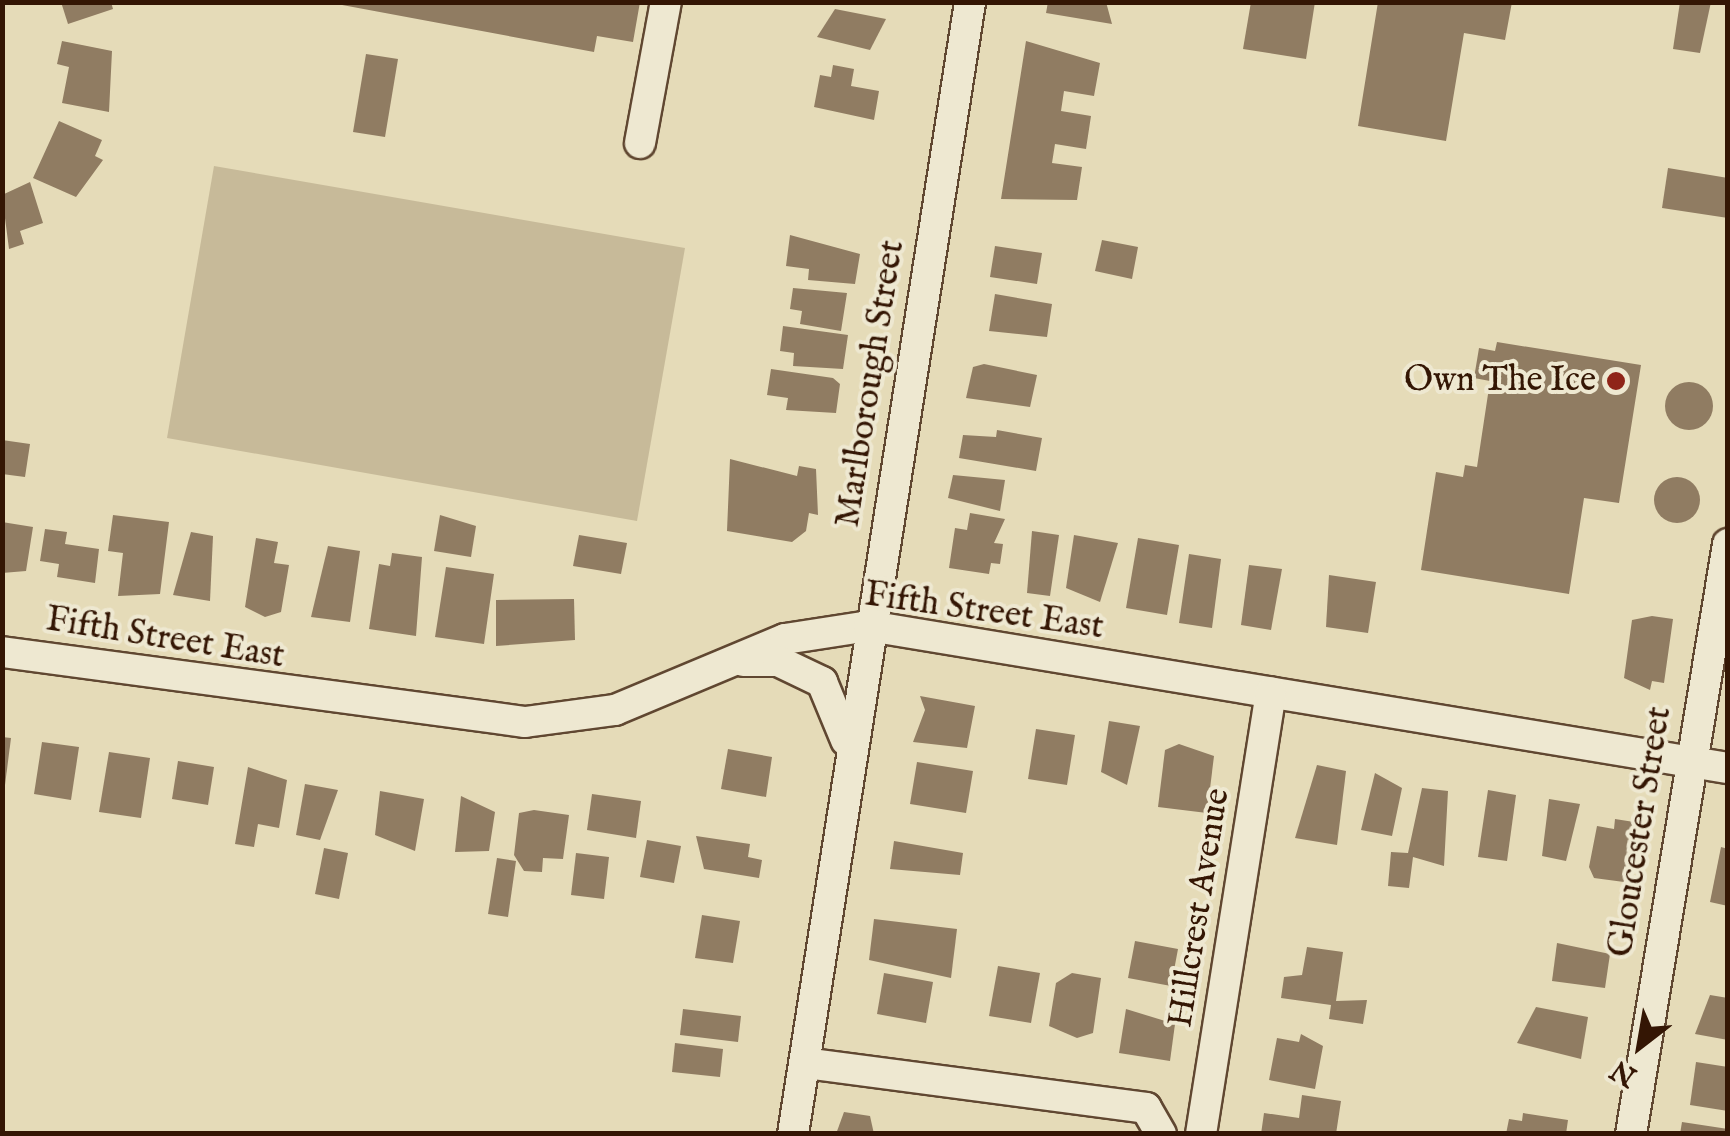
<!DOCTYPE html>
<html>
<head>
<meta charset="utf-8">
<style>
  body { margin:0 }
  #map { position:relative; width:1730px; height:1136px; overflow:hidden; background:#e5dbb8; font-family:"IM FELL English",serif }
  div>[style] { position:absolute }
  .green>* { inset:0; background:#c7ba99 }
  .building>* { inset:0; background:#907c62 }
  .round { border-radius:50% }
  .roads { filter:drop-shadow(2px 0 #604731) drop-shadow(-2px 0 #604731) drop-shadow(0 2px #604731) drop-shadow(0 -2px #604731) }
  .minor>* { height:30px; margin:-15px; padding:0 15px; transform-origin:15px; border-radius:15px; background:#eee8d1 }
  .dots>* { width:28px; height:28px; translate:-50% -50%; box-sizing:border-box; border:5px solid #eee8d1; border-radius:50% }
  span { translate:-50% -50%; white-space:nowrap; text-align:center; line-height:1.15; -webkit-text-stroke:8px #eee8d1; paint-order:stroke }
  .poi-label { font-size:35px; color:#341604 }
  .right { translate:-100% -50%; text-align:right }
  .street-label { font-size:35px; color:#341604 }
  .frame { position:absolute; inset:0; border:5px solid #341604; pointer-events:none }
  .north { position:absolute; left:1590px; top:996px; width:100px; height:100px; -webkit-text-stroke:8px #eee8d1; paint-order:stroke; rotate:211deg; font-size:28px; font-weight:700; line-height:40px; text-align:center; color:#341604 }
  .north::after { content:''; display:block; margin:auto; width:35px; height:45px; background:#341604; clip-path:polygon(50% 0,100% 100%,50% 72%,0 100%) }
</style>
</head>
<body>
<div id="map">
  <div class="green">
    <i style="clip-path:polygon(214px 166px,685px 248px,637px 521px,167px 438px)"></i>
  </div>
  <div class="building">
    <i style="clip-path:polygon(61px 2px,111px 2px,113px 9px,68px 24px)"></i>
    <i style="clip-path:polygon(326px 2px,640px 2px,633px 42px,597px 36px,594px 52px)"></i>
    <i style="clip-path:polygon(1048px 2px,1106px 2px,1112px 24px,1046px 13px)"></i>
    <i style="clip-path:polygon(1251px 2px,1315px 2px,1306px 59px,1243px 49px)"></i>
    <i style="clip-path:polygon(1378px 2px,1512px 2px,1505px 40px,1464px 33px,1446px 141px,1358px 126px)"></i>
    <i style="clip-path:polygon(1680px 2px,1711px 2px,1700px 53px,1673px 49px)"></i>
    <i style="clip-path:polygon(835px 9px,886px 19px,870px 50px,817px 37px)"></i>
    <i style="clip-path:polygon(62px 41px,112px 51px,109px 112px,62px 103px,69px 67px,57px 64px)"></i>
    <i style="clip-path:polygon(1026px 41px,1100px 63px,1094px 96px,1064px 91px,1061px 111px,1091px 116px,1086px 149px,1055px 144px,1052px 163px,1082px 167px,1077px 200px,1001px 199px)"></i>
    <i style="clip-path:polygon(366px 54px,398px 59px,385px 137px,353px 132px)"></i>
    <i style="clip-path:polygon(833px 65px,854px 69px,851px 86px,879px 91px,874px 120px,814px 107px,820px 75px,831px 77px)"></i>
    <i style="clip-path:polygon(59px 121px,102px 140px,95px 156px,103px 160px,76px 197px,33px 178px)"></i>
    <i style="clip-path:polygon(1668px 168px,1728px 178px,1728px 218px,1662px 208px)"></i>
    <i style="clip-path:polygon(30px 182px,43px 223px,20px 231px,24px 244px,9px 249px,2px 195px)"></i>
    <i style="clip-path:polygon(790px 235px,860px 254px,855px 284px,808px 280px,809px 269px,786px 266px)"></i>
    <i style="clip-path:polygon(1102px 240px,1138px 247px,1132px 279px,1095px 271px)"></i>
    <i style="clip-path:polygon(995px 246px,1042px 253px,1037px 284px,990px 277px)"></i>
    <i style="clip-path:polygon(793px 288px,847px 293px,841px 331px,800px 324px,802px 311px,790px 309px)"></i>
    <i style="clip-path:polygon(995px 294px,1052px 304px,1047px 337px,989px 331px)"></i>
    <i style="clip-path:polygon(783px 326px,848px 335px,843px 369px,793px 366px,794px 353px,780px 351px)"></i>
    <i style="clip-path:polygon(1497px 342px,1641px 365px,1619px 503px,1584px 498px,1569px 594px,1421px 570px,1436px 472px,1463px 477px,1465px 465px,1477px 467px,1490px 381px,1474px 378px,1479px 348px,1495px 351px)"></i>
    <i style="clip-path:polygon(984px 364px,1037px 375px,1030px 407px,966px 398px,973px 367px)"></i>
    <i style="clip-path:polygon(771px 369px,833px 378px,840px 384px,836px 413px,786px 410px,788px 398px,767px 395px)"></i>
    <i class="round" style="left:1665px;top:382px;width:48px;height:48px"></i>
    <i style="clip-path:polygon(997px 430px,1042px 438px,1036px 471px,959px 458px,963px 435px,996px 437px)"></i>
    <i style="clip-path:polygon(2px 440px,30px 444px,25px 477px,2px 474px)"></i>
    <i style="clip-path:polygon(730px 459px,797px 476px,799px 466px,816px 469px,818px 515px,809px 513px,806px 531px,792px 542px,727px 531px)"></i>
    <i style="clip-path:polygon(953px 475px,1005px 480px,1000px 511px,948px 498px)"></i>
    <i class="round" style="left:1654px;top:477px;width:46px;height:46px"></i>
    <i style="clip-path:polygon(970px 513px,1005px 519px,994px 543px,1003px 544px,1000px 564px,991px 563px,989px 574px,949px 568px,955px 528px,967px 530px)"></i>
    <i style="clip-path:polygon(113px 515px,169px 522px,160px 594px,118px 596px,123px 553px,108px 551px)"></i>
    <i style="clip-path:polygon(440px 515px,476px 526px,471px 557px,434px 551px)"></i>
    <i style="clip-path:polygon(2px 522px,33px 527px,26px 571px,2px 573px)"></i>
    <i style="clip-path:polygon(45px 529px,67px 532px,65px 544px,99px 549px,95px 583px,57px 577px,59px 564px,40px 561px)"></i>
    <i style="clip-path:polygon(1032px 531px,1059px 535px,1050px 596px,1027px 593px)"></i>
    <i style="clip-path:polygon(191px 532px,213px 536px,210px 601px,173px 595px)"></i>
    <i style="clip-path:polygon(579px 535px,627px 543px,621px 574px,573px 566px)"></i>
    <i style="clip-path:polygon(1074px 535px,1118px 543px,1100px 602px,1066px 588px)"></i>
    <i style="clip-path:polygon(256px 538px,278px 542px,274px 563px,289px 565px,281px 612px,265px 617px,245px 607px)"></i>
    <i style="clip-path:polygon(1138px 538px,1179px 545px,1167px 615px,1126px 608px)"></i>
    <i style="clip-path:polygon(328px 546px,360px 551px,350px 622px,311px 617px)"></i>
    <i style="clip-path:polygon(392px 553px,422px 557px,416px 636px,369px 629px,379px 564px,390px 566px)"></i>
    <i style="clip-path:polygon(1189px 554px,1221px 559px,1212px 628px,1179px 623px)"></i>
    <i style="clip-path:polygon(1249px 565px,1282px 569px,1271px 630px,1241px 625px)"></i>
    <i style="clip-path:polygon(446px 567px,494px 574px,484px 644px,435px 637px)"></i>
    <i style="clip-path:polygon(1329px 575px,1376px 582px,1368px 633px,1326px 627px)"></i>
    <i style="clip-path:polygon(574px 599px,575px 640px,496px 646px,496px 600px)"></i>
    <i style="clip-path:polygon(1652px 616px,1673px 619px,1664px 683px,1652px 681px,1650px 690px,1624px 678px,1632px 620px)"></i>
    <i style="clip-path:polygon(920px 696px,975px 706px,967px 748px,913px 742px,925px 710px)"></i>
    <i style="clip-path:polygon(1109px 721px,1140px 726px,1127px 785px,1101px 772px)"></i>
    <i style="clip-path:polygon(1036px 729px,1075px 735px,1067px 785px,1028px 779px)"></i>
    <i style="clip-path:polygon(2px 737px,11px 738px,5px 785px,2px 784px)"></i>
    <i style="clip-path:polygon(42px 742px,79px 747px,71px 800px,34px 794px)"></i>
    <i style="clip-path:polygon(1179px 744px,1214px 756px,1207px 813px,1158px 807px,1165px 750px)"></i>
    <i style="clip-path:polygon(728px 749px,772px 757px,766px 797px,721px 789px)"></i>
    <i style="clip-path:polygon(109px 752px,150px 758px,141px 818px,99px 812px)"></i>
    <i style="clip-path:polygon(178px 761px,214px 767px,208px 805px,172px 799px)"></i>
    <i style="clip-path:polygon(917px 762px,973px 771px,966px 813px,910px 804px)"></i>
    <i style="clip-path:polygon(1317px 765px,1346px 771px,1337px 845px,1295px 838px)"></i>
    <i style="clip-path:polygon(248px 767px,287px 780px,279px 828px,258px 824px,254px 847px,235px 844px)"></i>
    <i style="clip-path:polygon(1375px 773px,1402px 788px,1392px 836px,1361px 830px)"></i>
    <i style="clip-path:polygon(305px 784px,338px 790px,320px 840px,296px 835px)"></i>
    <i style="clip-path:polygon(1422px 788px,1448px 791px,1444px 866px,1413px 857px,1409px 888px,1388px 886px,1391px 852px,1408px 853px)"></i>
    <i style="clip-path:polygon(1488px 790px,1516px 795px,1507px 861px,1478px 857px)"></i>
    <i style="clip-path:polygon(380px 791px,424px 799px,415px 851px,375px 835px)"></i>
    <i style="clip-path:polygon(592px 794px,641px 801px,636px 838px,587px 830px)"></i>
    <i style="clip-path:polygon(461px 796px,495px 812px,489px 851px,455px 852px)"></i>
    <i style="clip-path:polygon(1549px 799px,1580px 804px,1566px 861px,1542px 856px)"></i>
    <i style="clip-path:polygon(534px 810px,569px 815px,563px 859px,543px 858px,542px 872px,524px 871px,514px 855px,519px 813px)"></i>
    <i style="clip-path:polygon(1615px 819px,1634px 822px,1624px 882px,1594px 878px,1589px 867px,1597px 826px,1614px 829px)"></i>
    <i style="clip-path:polygon(696px 836px,750px 844px,748px 857px,762px 860px,759px 878px,704px 869px)"></i>
    <i style="clip-path:polygon(647px 840px,681px 846px,674px 883px,640px 877px)"></i>
    <i style="clip-path:polygon(894px 841px,963px 853px,960px 875px,890px 869px)"></i>
    <i style="clip-path:polygon(1721px 847px,1728px 849px,1728px 906px,1710px 902px)"></i>
    <i style="clip-path:polygon(324px 848px,348px 853px,339px 899px,315px 894px)"></i>
    <i style="clip-path:polygon(576px 853px,609px 857px,604px 899px,571px 895px)"></i>
    <i style="clip-path:polygon(497px 858px,516px 861px,508px 917px,488px 914px)"></i>
    <i style="clip-path:polygon(702px 915px,740px 921px,733px 963px,695px 958px)"></i>
    <i style="clip-path:polygon(874px 919px,957px 929px,951px 978px,869px 960px)"></i>
    <i style="clip-path:polygon(1135px 941px,1178px 949px,1171px 986px,1128px 978px)"></i>
    <i style="clip-path:polygon(1557px 943px,1610px 954px,1605px 988px,1552px 981px)"></i>
    <i style="clip-path:polygon(1307px 947px,1343px 952px,1336px 1001px,1367px 1000px,1363px 1024px,1329px 1019px,1331px 1005px,1281px 998px,1284px 977px,1302px 975px)"></i>
    <i style="clip-path:polygon(998px 966px,1040px 973px,1031px 1023px,989px 1016px)"></i>
    <i style="clip-path:polygon(884px 973px,933px 982px,926px 1023px,877px 1014px)"></i>
    <i style="clip-path:polygon(1072px 973px,1101px 978px,1093px 1033px,1077px 1038px,1049px 1026px,1056px 983px)"></i>
    <i style="clip-path:polygon(1710px 995px,1728px 998px,1728px 1040px,1695px 1034px)"></i>
    <i style="clip-path:polygon(1536px 1007px,1588px 1017px,1581px 1059px,1517px 1043px)"></i>
    <i style="clip-path:polygon(683px 1009px,741px 1016px,738px 1042px,680px 1035px)"></i>
    <i style="clip-path:polygon(1126px 1009px,1175px 1024px,1170px 1061px,1119px 1053px)"></i>
    <i style="clip-path:polygon(1301px 1034px,1323px 1046px,1315px 1089px,1269px 1080px,1277px 1038px,1299px 1042px)"></i>
    <i style="clip-path:polygon(675px 1043px,723px 1049px,720px 1077px,672px 1072px)"></i>
    <i style="clip-path:polygon(1696px 1062px,1728px 1067px,1728px 1111px,1690px 1105px)"></i>
    <i style="clip-path:polygon(1302px 1095px,1341px 1101px,1336px 1134px,1261px 1134px,1264px 1113px,1299px 1118px)"></i>
    <i style="clip-path:polygon(844px 1112px,870px 1116px,874px 1134px,836px 1134px)"></i>
    <i style="clip-path:polygon(1523px 1113px,1568px 1120px,1566px 1134px,1506px 1134px,1509px 1119px,1522px 1121px)"></i>
    <i style="clip-path:polygon(1682px 1122px,1728px 1129px,1728px 1134px,1680px 1134px)"></i>
  </div>
  <div class="roads">
    <div class="minor">
      <i style="left:640px;top:143px;width:143px;rotate:-79.6deg"></i>
      <i style="left:2px;top:652px;width:528px;rotate:7.62deg"></i>
      <i style="left:525px;top:722px;width:91px;rotate:-7.6deg"></i>
      <i style="left:615px;top:710px;width:184px;rotate:-22.7deg"></i>
      <i style="left:785px;top:639px;width:85px;rotate:-8.8deg"></i>
      <i style="left:869px;top:626px;width:871px;rotate:9.39deg"></i>
      <i style="left:743px;top:661px;width:35px"></i>
      <i style="left:778px;top:661px;width:49px;rotate:25.5deg"></i>
      <i style="left:822px;top:682px;width:63px;rotate:67.5deg"></i>
      <i style="left:805px;top:1063px;width:344px;rotate:7.5deg"></i>
      <i style="left:1146px;top:1108px;width:30px;rotate:60deg"></i>
      <i style="left:793px;top:1134px;width:1146px;rotate:-81.11deg"></i>
      <i style="left:1201px;top:1134px;width:447px;rotate:-81deg"></i>
      <i style="left:1631px;top:1134px;width:598px;rotate:-80.66deg"></i>
    </div>
  </div>
  <div class="dots">
    <i style="left:1616px;top:381px;background:#8f2418"></i>
  </div>
  <div class="poi-label">
    <span class="right" style="left:1596px;top:381px">Own The Ice</span>
  </div>
  <div class="street-label">
    <span style="left:871px;top:384px;rotate:-81deg">Marlborough Street</span>
    <span style="left:984px;top:612px;rotate:8deg">Fifth Street East</span>
    <span style="left:165px;top:639px;rotate:9deg">Fifth Street East</span>
    <span style="left:1641px;top:832px;rotate:-81deg">Gloucester Street</span>
    <span style="left:1200px;top:908px;rotate:-81deg">Hillcrest Avenue</span>
  </div>
  <div class="frame"></div>
  <div class="north">N</div>
</div>
</body>
</html>
